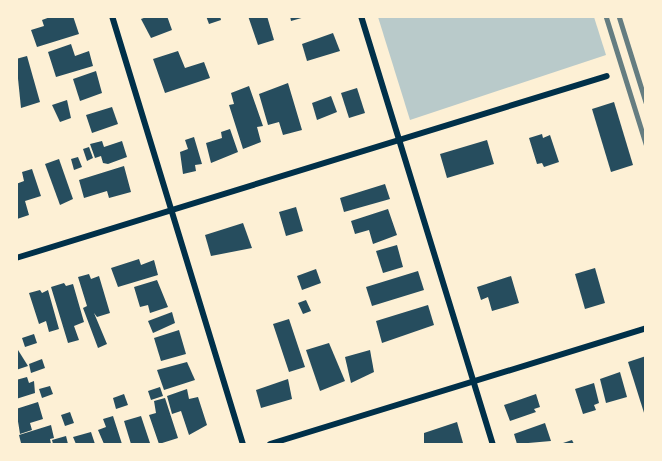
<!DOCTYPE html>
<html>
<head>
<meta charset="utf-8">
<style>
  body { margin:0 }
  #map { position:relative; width:662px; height:461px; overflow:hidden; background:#fdf0d5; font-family:Inter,sans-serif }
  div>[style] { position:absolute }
  .green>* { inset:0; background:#b9caca }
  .building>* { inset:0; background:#264d5e }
  .minor>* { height:6px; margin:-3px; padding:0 3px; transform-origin:3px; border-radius:3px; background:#003049 }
  .rail>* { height:4.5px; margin:-2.25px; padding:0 2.25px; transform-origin:2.25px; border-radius:2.25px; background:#657d81 }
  span { translate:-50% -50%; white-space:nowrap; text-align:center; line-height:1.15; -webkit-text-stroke:4.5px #fdf0d5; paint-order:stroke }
  .frame { position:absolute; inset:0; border:18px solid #fdf0d5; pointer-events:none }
</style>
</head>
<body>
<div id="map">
  <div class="green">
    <i style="clip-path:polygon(378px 17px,594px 17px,606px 55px,410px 120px)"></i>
  </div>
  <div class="building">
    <i style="clip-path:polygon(53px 16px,73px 16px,79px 34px,37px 47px,31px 30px,44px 26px,42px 20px)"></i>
    <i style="clip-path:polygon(149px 16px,167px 16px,172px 30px,151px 38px,141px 19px)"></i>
    <i style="clip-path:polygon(206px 16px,220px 16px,221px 20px,209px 24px)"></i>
    <i style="clip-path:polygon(248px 16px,267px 16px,274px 40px,258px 45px)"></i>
    <i style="clip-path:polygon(290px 16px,305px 16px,305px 17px,291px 21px)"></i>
    <i style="clip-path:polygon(333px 33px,340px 51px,307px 61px,302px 44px)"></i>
    <i style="clip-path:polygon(71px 44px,75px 56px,89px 51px,93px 66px,56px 77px,48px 52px)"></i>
    <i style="clip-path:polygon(178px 51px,185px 68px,204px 62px,210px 78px,165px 93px,153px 59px)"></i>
    <i style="clip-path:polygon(27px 56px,40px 102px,21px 108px,16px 59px)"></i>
    <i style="clip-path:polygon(96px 71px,102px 93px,80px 101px,73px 79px)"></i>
    <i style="clip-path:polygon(288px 83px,302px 130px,283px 135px,279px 122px,268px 125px,259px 94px)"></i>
    <i style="clip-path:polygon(249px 86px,263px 126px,257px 127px,261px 142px,243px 149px,229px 105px,234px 104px,231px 93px)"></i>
    <i style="clip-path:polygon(357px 88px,365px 113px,349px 118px,341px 93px)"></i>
    <i style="clip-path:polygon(331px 96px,337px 112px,317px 120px,312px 103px)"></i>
    <i style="clip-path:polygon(67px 100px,71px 118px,60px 122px,52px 105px)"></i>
    <i style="clip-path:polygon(614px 102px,633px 165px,611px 172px,592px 109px)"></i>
    <i style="clip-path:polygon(112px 107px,118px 124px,92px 133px,86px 115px)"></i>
    <i style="clip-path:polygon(230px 129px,238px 152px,211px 163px,206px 143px,222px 138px,221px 132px)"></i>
    <i style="clip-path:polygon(542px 134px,543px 138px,550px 135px,559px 162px,544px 167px,542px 163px,537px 164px,529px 138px)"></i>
    <i style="clip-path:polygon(194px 137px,202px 164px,195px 165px,196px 171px,183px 174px,180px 152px,188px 149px,185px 140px)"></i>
    <i style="clip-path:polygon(487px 140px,494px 164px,447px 178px,440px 154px)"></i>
    <i style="clip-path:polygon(102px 141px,104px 147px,122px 141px,127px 157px,108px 164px,103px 163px,101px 156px,95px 158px,90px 144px)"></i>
    <i style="clip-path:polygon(89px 147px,93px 158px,87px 161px,83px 149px)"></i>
    <i style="clip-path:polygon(78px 157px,82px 167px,74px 170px,71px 159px)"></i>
    <i style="clip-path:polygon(59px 159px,73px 199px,60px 205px,45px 164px)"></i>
    <i style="clip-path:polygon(124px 166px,131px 192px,109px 198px,107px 191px,84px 198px,79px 180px)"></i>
    <i style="clip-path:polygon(32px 169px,41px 196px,25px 201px,29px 215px,17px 219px,16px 184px,24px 181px,22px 172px)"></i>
    <i style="clip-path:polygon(385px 184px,390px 199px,344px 212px,340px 198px)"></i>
    <i style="clip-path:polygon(296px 207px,303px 231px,286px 236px,279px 212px)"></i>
    <i style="clip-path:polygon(388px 209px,397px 235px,373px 244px,369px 230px,355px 234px,351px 221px)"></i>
    <i style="clip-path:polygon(243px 223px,252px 248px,211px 256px,205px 235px)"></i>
    <i style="clip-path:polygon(397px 245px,403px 267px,383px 273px,376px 251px)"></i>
    <i style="clip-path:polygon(139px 259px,141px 265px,154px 260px,158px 275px,118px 287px,111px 268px)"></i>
    <i style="clip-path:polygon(595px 268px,605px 303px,585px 309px,575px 274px)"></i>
    <i style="clip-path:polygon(316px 269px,321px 283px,302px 290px,297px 276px)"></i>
    <i style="clip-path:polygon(418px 271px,424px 290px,372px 306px,366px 287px)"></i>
    <i style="clip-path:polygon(89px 274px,91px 279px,99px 276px,110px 313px,97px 317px,94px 313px,107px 344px,98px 348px,83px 308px,87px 306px,78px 277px)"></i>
    <i style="clip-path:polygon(511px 276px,519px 303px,492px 311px,488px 297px,481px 300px,477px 287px)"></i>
    <i style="clip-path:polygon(157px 280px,168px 307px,150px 313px,148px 305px,140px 307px,134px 287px)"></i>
    <i style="clip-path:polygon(64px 283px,66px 286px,73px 284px,84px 322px,74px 326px,79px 340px,68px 343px,51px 287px)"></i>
    <i style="clip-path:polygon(40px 290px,42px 293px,48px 290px,59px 329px,49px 332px,46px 321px,39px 324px,29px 293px)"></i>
    <i style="clip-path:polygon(306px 300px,311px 311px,303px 314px,298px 303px)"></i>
    <i style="clip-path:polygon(428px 305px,434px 325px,382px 343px,376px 321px)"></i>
    <i style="clip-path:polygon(172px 312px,175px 323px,153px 333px,148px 321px)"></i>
    <i style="clip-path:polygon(289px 319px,305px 367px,289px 372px,273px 324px)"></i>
    <i style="clip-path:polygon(179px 330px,186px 354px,161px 361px,154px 338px)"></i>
    <i style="clip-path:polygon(34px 334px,37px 343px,25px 347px,22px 338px)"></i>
    <i style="clip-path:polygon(329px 343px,345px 381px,320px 391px,306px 350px)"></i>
    <i style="clip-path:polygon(18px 350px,28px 366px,16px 370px,16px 351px)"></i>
    <i style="clip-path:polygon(370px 350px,374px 372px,351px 383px,345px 357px)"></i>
    <i style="clip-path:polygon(646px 356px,646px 416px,645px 416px,628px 362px)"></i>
    <i style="clip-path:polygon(42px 359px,45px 368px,31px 373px,29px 364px)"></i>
    <i style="clip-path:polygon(187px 362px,195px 380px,164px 390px,157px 370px)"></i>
    <i style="clip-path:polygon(620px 372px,627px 397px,606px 403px,600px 379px)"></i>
    <i style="clip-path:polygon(27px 377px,29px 383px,34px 381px,35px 393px,16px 399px,16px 380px)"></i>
    <i style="clip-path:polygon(288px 379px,292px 399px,261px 408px,256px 390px)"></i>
    <i style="clip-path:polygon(594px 383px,599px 403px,594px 405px,596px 410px,583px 414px,575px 389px)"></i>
    <i style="clip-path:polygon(50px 386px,53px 394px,42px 398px,39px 389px)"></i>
    <i style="clip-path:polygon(160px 387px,163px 396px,151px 400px,148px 391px)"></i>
    <i style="clip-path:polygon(187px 389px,189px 399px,198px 397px,207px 425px,189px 435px,181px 411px,172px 414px,167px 396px)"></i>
    <i style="clip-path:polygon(124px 394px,128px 405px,116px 409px,113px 398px)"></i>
    <i style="clip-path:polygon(536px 394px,540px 407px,534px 409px,536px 412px,510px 421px,504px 405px)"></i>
    <i style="clip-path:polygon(165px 398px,178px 438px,159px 444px,149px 415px,156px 413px,154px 401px)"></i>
    <i style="clip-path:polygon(38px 402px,43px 419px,30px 423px,32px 430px,20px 434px,16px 409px)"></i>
    <i style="clip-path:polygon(70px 412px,74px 423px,65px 426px,61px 415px)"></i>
    <i style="clip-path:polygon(113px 416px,122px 444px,104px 444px,98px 430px,106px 427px,103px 419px)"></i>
    <i style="clip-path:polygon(141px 416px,150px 443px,131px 444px,124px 421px)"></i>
    <i style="clip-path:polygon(457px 422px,463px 443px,424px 444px,424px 433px)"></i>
    <i style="clip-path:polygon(545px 423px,551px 441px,517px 444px,514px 434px)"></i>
    <i style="clip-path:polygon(51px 425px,54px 438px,50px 439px,51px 444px,17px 444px,21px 443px,19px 435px)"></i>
    <i style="clip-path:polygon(91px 432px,95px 444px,76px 444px,73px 437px)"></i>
    <i style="clip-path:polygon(66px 436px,68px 444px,53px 444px,52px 440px)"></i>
    <i style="clip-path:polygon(572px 440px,574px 444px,560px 444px)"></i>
  </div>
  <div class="minor">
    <i style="left:112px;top:16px;width:448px;rotate:73deg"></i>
    <i style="left:361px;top:16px;width:448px;rotate:72.9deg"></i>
    <i style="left:16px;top:258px;width:618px;rotate:-17.12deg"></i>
    <i style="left:270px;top:444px;width:393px;rotate:-17.1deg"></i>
  </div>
  <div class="rail">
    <i style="left:606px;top:16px;width:134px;rotate:72.6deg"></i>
    <i style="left:619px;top:16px;width:90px;rotate:72.6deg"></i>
  </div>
  <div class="frame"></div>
</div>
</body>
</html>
